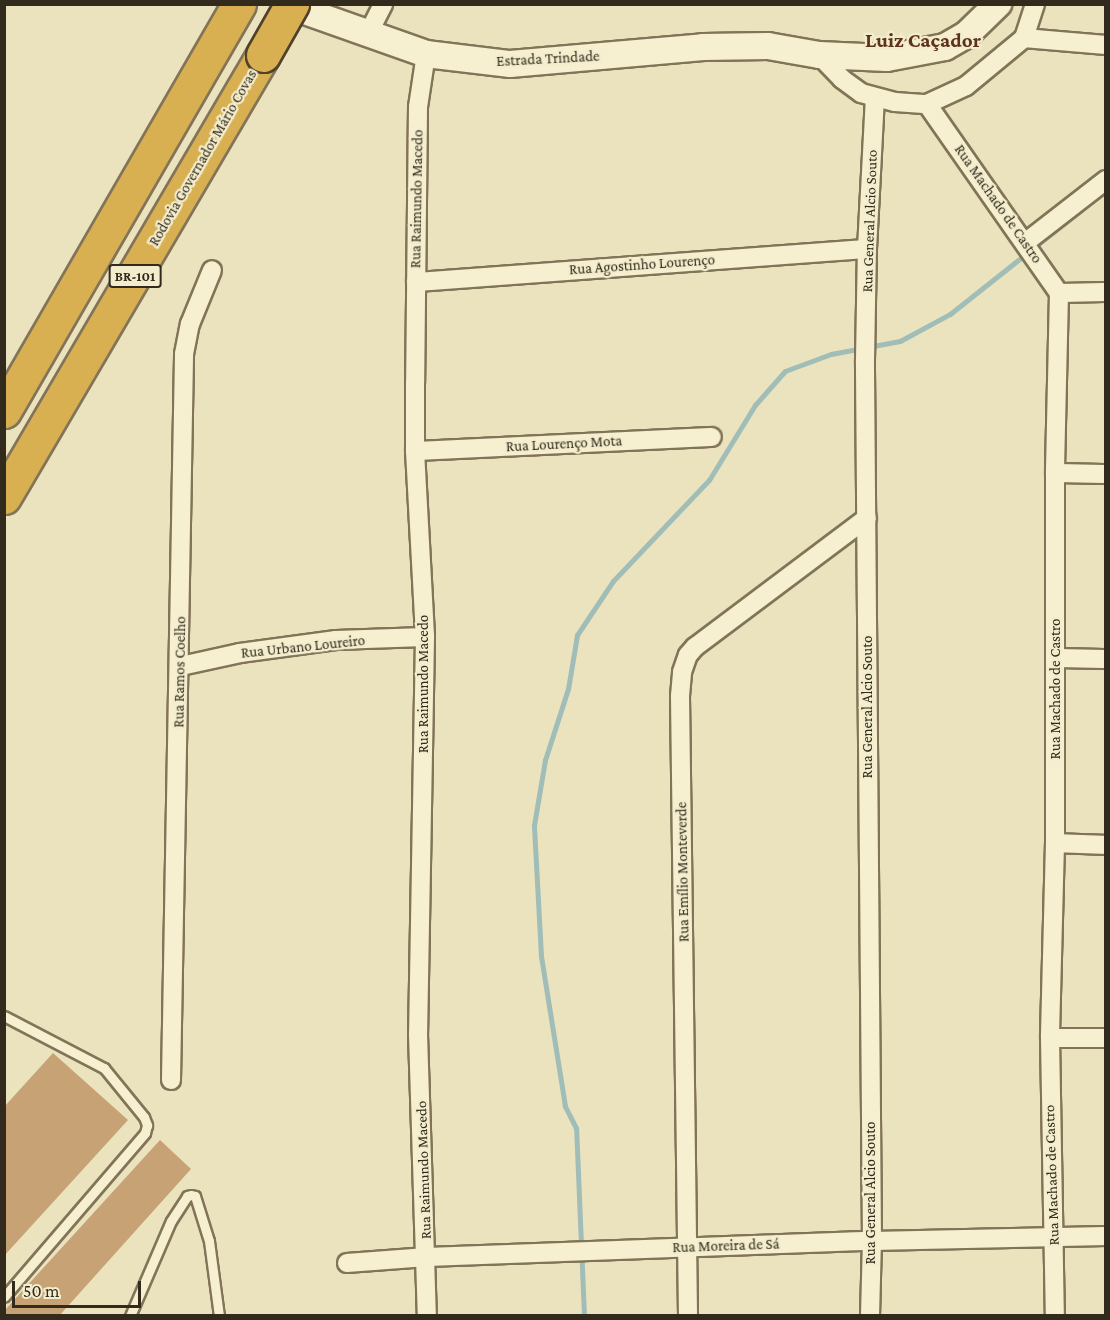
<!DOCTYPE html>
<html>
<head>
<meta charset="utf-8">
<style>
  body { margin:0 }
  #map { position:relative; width:1110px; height:1320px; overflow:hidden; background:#ebe3be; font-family:"Crimson Pro",serif }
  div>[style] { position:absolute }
  .stream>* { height:5px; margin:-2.5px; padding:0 2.5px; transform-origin:2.5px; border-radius:2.5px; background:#a1bdb8 }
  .building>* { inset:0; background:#c7a275 }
  .roads { filter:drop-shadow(2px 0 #827458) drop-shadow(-2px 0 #827458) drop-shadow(0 2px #827458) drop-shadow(0 -2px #827458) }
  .lane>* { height:9px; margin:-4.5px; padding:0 4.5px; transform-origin:4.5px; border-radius:4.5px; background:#f7f0d0 }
  .street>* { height:18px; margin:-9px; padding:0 9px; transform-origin:9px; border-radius:9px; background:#f7f0d0 }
  .secondary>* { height:26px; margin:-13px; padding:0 13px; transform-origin:13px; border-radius:13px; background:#f7f0d0 }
  .highway>* { height:33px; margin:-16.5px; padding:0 16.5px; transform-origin:16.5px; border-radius:16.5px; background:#d8af51 }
  .bridges { filter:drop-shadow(2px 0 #50412c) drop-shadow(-2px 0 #50412c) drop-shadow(0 2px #50412c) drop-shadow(0 -2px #50412c) }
  .highway-bridge>* { height:33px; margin:-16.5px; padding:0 16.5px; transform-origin:16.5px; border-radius:16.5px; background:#d8af51 }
  span { translate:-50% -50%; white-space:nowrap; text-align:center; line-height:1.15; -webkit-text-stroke:4.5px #f3edcd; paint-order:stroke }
  .shield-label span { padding:2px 4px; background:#f3edcd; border:2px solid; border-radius:4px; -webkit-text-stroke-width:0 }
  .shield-label { font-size:14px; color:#322a1c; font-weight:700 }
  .street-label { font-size:15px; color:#322a1c }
  .district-label { font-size:21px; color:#5d331d; font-weight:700 }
  .frame { position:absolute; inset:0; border:6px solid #322a1c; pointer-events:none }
  .scale { position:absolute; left:12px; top:1281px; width:129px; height:27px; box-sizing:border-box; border:3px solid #322a1c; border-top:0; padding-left:8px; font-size:18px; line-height:21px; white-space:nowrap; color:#322a1c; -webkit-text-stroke:4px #f3edcd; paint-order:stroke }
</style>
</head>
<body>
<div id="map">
  <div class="stream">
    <i style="left:584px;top:1316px;width:188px;rotate:-92.4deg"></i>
    <i style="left:576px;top:1128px;width:25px;rotate:-117deg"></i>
    <i style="left:565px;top:1106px;width:152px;rotate:-99.1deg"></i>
    <i style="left:541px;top:956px;width:131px;rotate:-93.1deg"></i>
    <i style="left:534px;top:825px;width:66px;rotate:-80.4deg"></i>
    <i style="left:545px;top:760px;width:75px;rotate:-72.1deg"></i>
    <i style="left:568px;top:689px;width:55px;rotate:-80.5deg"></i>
    <i style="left:577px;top:635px;width:65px;rotate:-56.3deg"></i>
    <i style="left:613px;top:581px;width:139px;rotate:-46.5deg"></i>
    <i style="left:709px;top:480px;width:88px;rotate:-58.5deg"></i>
    <i style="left:755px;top:405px;width:45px;rotate:-48.6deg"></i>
    <i style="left:785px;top:371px;width:49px;rotate:-20.3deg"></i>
    <i style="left:831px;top:354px;width:70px;rotate:-10.7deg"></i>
    <i style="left:900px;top:341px;width:57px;rotate:-28.4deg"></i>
    <i style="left:950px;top:314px;width:167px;rotate:-38.4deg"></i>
  </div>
  <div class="building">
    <i style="clip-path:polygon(53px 1053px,128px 1120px,4px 1256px,4px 1107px)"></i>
    <i style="clip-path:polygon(160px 1140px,191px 1169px,59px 1316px,4px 1316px,4px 1311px)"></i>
  </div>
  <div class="roads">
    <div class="lane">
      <i style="left:4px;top:1016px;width:113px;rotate:27.5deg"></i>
      <i style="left:104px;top:1068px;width:63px;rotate:50.8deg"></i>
      <i style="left:144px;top:1117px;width:9px;rotate:69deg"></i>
      <i style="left:147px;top:1125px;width:8px;rotate:104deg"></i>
      <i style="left:145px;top:1133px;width:216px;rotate:130.7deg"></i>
      <i style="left:130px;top:1316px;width:103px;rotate:-66.7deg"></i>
      <i style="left:171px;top:1221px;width:30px;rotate:-57deg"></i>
      <i style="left:187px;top:1196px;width:4px;rotate:-14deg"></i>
      <i style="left:191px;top:1195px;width:4px;rotate:14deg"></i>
      <i style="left:195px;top:1196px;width:47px;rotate:72.7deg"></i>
      <i style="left:209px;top:1241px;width:76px;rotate:82.4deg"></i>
    </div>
    <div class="street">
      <i style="left:368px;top:34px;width:34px;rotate:-63deg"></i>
      <i style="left:1024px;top:38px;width:82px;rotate:4.9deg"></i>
      <i style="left:426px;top:54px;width:54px;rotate:98.6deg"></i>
      <i style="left:418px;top:107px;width:276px;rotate:90.6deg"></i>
      <i style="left:415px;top:383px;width:68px;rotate:90deg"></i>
      <i style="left:415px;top:451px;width:186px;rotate:86.9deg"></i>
      <i style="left:425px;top:637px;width:397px;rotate:91deg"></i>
      <i style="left:418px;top:1034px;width:282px;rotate:88.2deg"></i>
      <i style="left:819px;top:55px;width:33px;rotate:46deg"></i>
      <i style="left:842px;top:79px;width:24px;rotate:36deg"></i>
      <i style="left:861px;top:93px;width:35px;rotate:15deg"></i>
      <i style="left:895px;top:102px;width:32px;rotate:4deg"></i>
      <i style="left:927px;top:104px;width:43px;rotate:-24.8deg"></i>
      <i style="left:966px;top:86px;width:75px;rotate:-39.6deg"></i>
      <i style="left:1024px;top:38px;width:36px;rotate:-72deg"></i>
      <i style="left:927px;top:104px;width:231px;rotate:55.1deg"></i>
      <i style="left:1059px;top:293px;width:180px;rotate:91.3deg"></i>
      <i style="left:1055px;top:473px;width:370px;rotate:90deg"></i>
      <i style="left:1055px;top:843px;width:195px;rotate:91.5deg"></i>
      <i style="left:1050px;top:1038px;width:278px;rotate:89deg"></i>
      <i style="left:1026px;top:242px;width:101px;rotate:-37.8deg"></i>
      <i style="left:416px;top:282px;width:452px;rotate:-4.2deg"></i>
      <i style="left:1059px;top:293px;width:47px;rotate:-1.2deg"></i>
      <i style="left:415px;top:451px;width:297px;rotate:-2.7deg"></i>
      <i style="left:1055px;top:473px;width:51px;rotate:1.1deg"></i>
      <i style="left:1056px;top:658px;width:50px;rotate:1.1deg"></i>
      <i style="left:181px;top:666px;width:60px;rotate:-12.4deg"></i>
      <i style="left:240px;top:653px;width:97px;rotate:-7.7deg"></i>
      <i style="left:336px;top:640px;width:89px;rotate:-1.9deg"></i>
      <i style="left:1055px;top:843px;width:51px;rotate:2.2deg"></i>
      <i style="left:1050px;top:1038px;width:56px"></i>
      <i style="left:171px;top:1080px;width:726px;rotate:-88.97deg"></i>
      <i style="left:184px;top:354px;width:31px;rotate:-79deg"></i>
      <i style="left:190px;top:324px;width:58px;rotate:-67.8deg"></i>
      <i style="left:347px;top:1263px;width:80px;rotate:-4.3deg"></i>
      <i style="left:427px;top:1257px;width:445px;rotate:-2.1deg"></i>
      <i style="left:872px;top:1241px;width:234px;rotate:-1.2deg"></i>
      <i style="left:688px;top:1316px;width:620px;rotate:-90.74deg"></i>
      <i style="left:680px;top:696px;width:24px;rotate:-85deg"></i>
      <i style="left:682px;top:672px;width:18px;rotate:-71deg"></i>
      <i style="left:688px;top:655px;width:11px;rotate:-49deg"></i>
      <i style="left:695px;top:647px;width:215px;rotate:-36.9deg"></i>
      <i style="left:870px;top:1316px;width:75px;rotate:-88.5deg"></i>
      <i style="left:872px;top:1241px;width:881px;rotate:-90.46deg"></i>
      <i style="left:865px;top:360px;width:111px;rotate:-89deg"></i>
      <i style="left:867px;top:249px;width:151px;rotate:-87deg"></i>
    </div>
    <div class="secondary">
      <i style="left:285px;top:4px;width:150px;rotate:19.5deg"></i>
      <i style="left:426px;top:54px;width:85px;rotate:6.8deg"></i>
      <i style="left:510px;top:64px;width:194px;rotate:-5deg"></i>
      <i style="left:703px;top:47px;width:65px;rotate:-0.9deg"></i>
      <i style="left:768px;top:46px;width:52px;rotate:10deg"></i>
      <i style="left:819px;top:55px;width:68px;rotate:2.5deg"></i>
      <i style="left:887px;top:58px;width:59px;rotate:-10.7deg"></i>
      <i style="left:945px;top:47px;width:24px;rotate:-30deg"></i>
      <i style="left:966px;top:35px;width:45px;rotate:-44.1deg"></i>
    </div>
    <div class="highway">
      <i style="left:4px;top:411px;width:470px;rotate:-60deg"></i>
      <i style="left:4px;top:497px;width:512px;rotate:-59.63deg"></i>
    </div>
  </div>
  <div class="bridges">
    <div class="highway-bridge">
      <i style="left:263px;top:55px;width:59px;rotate:-60.4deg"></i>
    </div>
  </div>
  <div class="shield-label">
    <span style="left:135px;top:276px">BR-101</span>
  </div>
  <div class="street-label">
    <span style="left:548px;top:59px;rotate:-3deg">Estrada Trindade</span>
    <span style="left:203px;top:158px;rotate:-60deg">Rodovia Governador Mário Covas</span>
    <span style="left:417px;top:199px;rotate:-89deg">Rua Raimundo Macedo</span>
    <span style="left:998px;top:204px;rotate:55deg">Rua Machado de Castro</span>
    <span style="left:870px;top:221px;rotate:-88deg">Rua General Alcio Souto</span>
    <span style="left:642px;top:265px;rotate:-4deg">Rua Agostinho Lourenço</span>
    <span style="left:564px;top:444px;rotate:-3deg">Rua Lourenço Mota</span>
    <span style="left:303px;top:647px;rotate:-6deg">Rua Urbano Loureiro</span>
    <span style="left:180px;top:672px;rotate:-89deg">Rua Ramos Coelho</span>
    <span style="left:424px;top:684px;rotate:-90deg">Rua Raimundo Macedo</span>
    <span style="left:1056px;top:689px;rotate:-90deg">Rua Machado de Castro</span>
    <span style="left:868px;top:707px;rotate:-90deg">Rua General Alcio Souto</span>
    <span style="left:683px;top:872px;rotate:-91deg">Rua Emílio Monteverde</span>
    <span style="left:424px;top:1170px;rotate:-92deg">Rua Raimundo Macedo</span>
    <span style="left:1052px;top:1175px;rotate:-92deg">Rua Machado de Castro</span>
    <span style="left:871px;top:1193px;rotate:-90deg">Rua General Alcio Souto</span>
    <span style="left:726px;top:1246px;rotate:-2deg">Rua Moreira de Sá</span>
  </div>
  <div class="district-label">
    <span style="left:923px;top:40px">Luiz Caçador</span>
  </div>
  <div class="frame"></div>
  <div class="scale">50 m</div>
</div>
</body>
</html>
